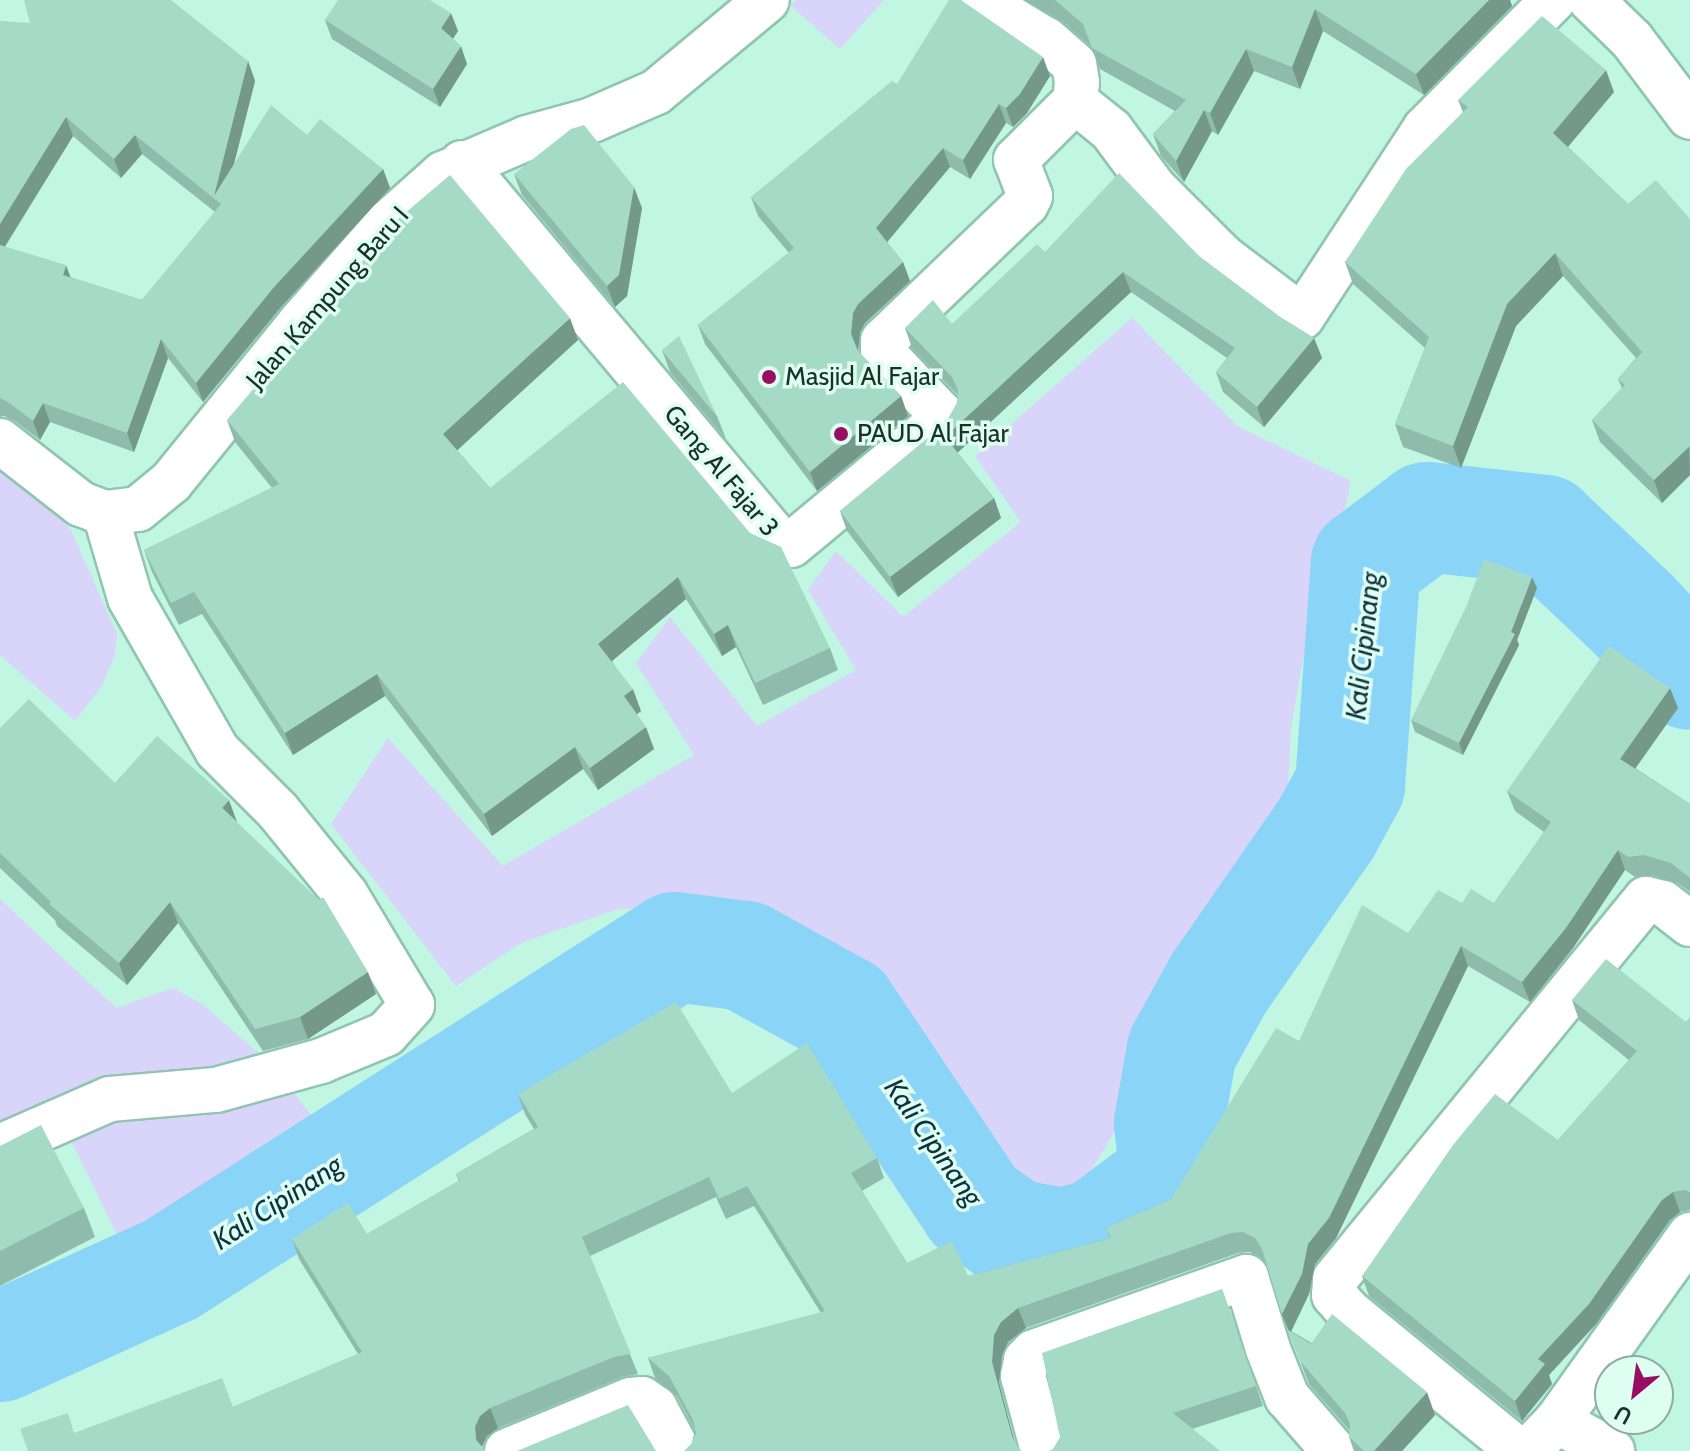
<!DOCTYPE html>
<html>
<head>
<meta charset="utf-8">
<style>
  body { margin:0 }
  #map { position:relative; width:1690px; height:1451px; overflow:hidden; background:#c0f6e2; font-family:Cabin,sans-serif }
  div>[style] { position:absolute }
  .green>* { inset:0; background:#d8d4fa }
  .river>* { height:110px; margin:-55px; padding:0 55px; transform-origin:55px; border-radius:55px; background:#8ad4f8 }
  .roads { filter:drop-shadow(2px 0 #90c5b2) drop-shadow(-2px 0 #90c5b2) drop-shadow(0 2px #90c5b2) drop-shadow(0 -2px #90c5b2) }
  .street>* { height:44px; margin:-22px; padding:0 22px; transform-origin:22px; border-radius:22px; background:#fff }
  .wall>* { inset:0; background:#8ebbab }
  .shaded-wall>* { inset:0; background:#74998b }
  .building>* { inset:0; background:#a5dac7 }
  .dots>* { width:22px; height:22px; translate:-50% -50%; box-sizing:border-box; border:4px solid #defef1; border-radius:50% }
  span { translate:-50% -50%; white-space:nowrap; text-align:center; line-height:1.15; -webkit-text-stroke:7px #defef1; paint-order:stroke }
  .street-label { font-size:26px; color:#1a3028 }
  .poi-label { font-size:26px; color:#1a3028 }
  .left { translate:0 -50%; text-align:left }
  .water-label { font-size:28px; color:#0f3241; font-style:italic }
  .north { position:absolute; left:1594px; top:1355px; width:80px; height:80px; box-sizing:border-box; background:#defef1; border:2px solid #90aca1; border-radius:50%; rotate:209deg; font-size:22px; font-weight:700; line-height:32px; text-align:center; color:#1a3028 }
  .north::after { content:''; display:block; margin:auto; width:28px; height:36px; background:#980e63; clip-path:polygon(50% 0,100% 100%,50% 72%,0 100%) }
</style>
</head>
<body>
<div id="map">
  <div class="green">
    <i style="clip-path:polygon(796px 0,884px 0,840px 49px,791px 6px)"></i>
    <i style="clip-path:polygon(1132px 318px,1237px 426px,1351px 481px,1344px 513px,1327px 544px,1302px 664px,1291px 728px,1287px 806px,1277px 852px,1205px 937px,1114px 1133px,1078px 1192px,1054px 1205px,1030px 1207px,1001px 1187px,917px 1068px,896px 1025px,868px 992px,777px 937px,751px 927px,682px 906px,618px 909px,521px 943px,456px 986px,331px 824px,388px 738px,503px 866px,694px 755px,636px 663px,670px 617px,757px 726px,856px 670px,808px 590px,836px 551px,903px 617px,1021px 522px,975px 456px)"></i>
    <i style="clip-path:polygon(0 468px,40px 491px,71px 530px,117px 634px,115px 654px,103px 684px,75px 721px,0 655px)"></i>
    <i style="clip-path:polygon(0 899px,116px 1008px,173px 988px,202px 1004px,270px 1063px,327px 1135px,171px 1238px,134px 1247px,119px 1239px,67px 1132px,0 1153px)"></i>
  </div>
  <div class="river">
    <i style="left:0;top:1347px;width:187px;rotate:-24.4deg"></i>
    <i style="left:170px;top:1270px;width:599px;rotate:-32.6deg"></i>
    <i style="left:675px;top:947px;width:71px;rotate:7.3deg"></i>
    <i style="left:745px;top:956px;width:112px;rotate:28.9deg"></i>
    <i style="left:843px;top:1010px;width:236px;rotate:56.2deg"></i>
    <i style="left:974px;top:1206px;width:48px;rotate:35.7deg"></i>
    <i style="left:1013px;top:1234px;width:48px;rotate:10.8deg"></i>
    <i style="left:1060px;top:1243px;width:39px;rotate:-13deg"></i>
    <i style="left:1098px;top:1234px;width:96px;rotate:-37deg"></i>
    <i style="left:1175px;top:1176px;width:53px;rotate:-96.5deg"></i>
    <i style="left:1169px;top:1123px;width:74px;rotate:-79.9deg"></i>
    <i style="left:1182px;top:1050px;width:77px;rotate:-61.1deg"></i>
    <i style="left:1219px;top:983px;width:188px;rotate:-55.2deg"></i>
    <i style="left:1326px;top:829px;width:50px;rotate:-61.4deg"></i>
    <i style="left:1350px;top:785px;width:223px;rotate:-85.9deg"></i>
    <i style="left:1366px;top:563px;width:76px;rotate:-37deg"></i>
    <i style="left:1427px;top:517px;width:118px;rotate:6.3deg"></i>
    <i style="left:1544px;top:530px;width:122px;rotate:43.3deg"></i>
    <i style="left:1633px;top:614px;width:83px;rotate:46.9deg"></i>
  </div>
  <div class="roads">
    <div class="street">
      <i style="left:1591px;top:0;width:57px;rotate:44.3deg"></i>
      <i style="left:1632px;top:40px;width:96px;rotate:53deg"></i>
      <i style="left:1075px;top:101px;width:46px;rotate:38.9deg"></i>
      <i style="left:1111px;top:130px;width:72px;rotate:53.4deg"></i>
      <i style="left:1154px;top:188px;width:98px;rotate:45deg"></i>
      <i style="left:1223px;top:257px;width:99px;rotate:37.2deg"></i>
      <i style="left:1302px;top:317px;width:225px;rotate:-56.8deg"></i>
      <i style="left:1425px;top:129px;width:182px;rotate:-45.2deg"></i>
      <i style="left:462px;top:163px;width:491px;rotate:50deg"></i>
      <i style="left:777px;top:539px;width:15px;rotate:23deg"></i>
      <i style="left:791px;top:545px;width:190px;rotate:-39.7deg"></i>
      <i style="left:937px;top:424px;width:11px;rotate:-68deg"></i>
      <i style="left:941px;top:414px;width:84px;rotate:-133.6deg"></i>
      <i style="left:883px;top:353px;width:12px;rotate:-90deg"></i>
      <i style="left:883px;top:341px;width:198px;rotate:-43.8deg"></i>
      <i style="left:1026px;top:204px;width:9px;rotate:-63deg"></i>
      <i style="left:1030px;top:196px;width:39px;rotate:-111deg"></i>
      <i style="left:1016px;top:160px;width:83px;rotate:-45deg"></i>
      <i style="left:1075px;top:101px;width:19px;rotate:-84deg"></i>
      <i style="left:1077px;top:82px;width:18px;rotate:-99deg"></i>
      <i style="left:1074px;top:64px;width:37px;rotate:-139deg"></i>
      <i style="left:1046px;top:40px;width:77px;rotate:-148.8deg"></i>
      <i style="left:0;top:441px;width:103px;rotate:37.9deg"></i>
      <i style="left:81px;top:504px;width:26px;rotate:21deg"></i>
      <i style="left:105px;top:513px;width:33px;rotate:-7deg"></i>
      <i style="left:138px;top:509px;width:43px;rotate:-39.3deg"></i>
      <i style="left:171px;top:482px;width:205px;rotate:-50.9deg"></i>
      <i style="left:300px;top:323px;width:133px;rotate:-48.7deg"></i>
      <i style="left:388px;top:223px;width:74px;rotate:-41.7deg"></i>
      <i style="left:443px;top:174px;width:91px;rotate:-23.2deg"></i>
      <i style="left:527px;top:138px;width:67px;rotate:-15.5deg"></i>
      <i style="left:592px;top:120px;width:70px;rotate:-23.6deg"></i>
      <i style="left:656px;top:92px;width:144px;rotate:-39.7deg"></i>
      <i style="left:0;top:1147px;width:120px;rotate:-23.6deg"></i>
      <i style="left:110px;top:1099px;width:106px;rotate:-4.9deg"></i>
      <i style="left:216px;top:1090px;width:109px;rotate:-15.4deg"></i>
      <i style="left:321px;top:1061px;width:70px;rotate:-22.6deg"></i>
      <i style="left:386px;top:1034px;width:39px;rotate:-48deg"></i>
      <i style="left:412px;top:1005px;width:128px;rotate:-121deg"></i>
      <i style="left:346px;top:895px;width:108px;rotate:-129deg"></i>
      <i style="left:278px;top:811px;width:86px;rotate:-135deg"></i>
      <i style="left:217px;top:750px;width:175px;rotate:-119.8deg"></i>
      <i style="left:130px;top:598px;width:89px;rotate:-106.4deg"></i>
      <i style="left:1557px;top:1421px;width:63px;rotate:28.6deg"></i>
      <i style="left:507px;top:1451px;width:134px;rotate:-22.4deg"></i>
      <i style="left:631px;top:1400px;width:11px;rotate:-5deg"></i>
      <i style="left:642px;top:1399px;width:16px;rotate:35deg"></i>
      <i style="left:655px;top:1408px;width:49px;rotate:61.9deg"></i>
      <i style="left:1043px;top:1451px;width:78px;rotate:-104.9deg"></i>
      <i style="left:1023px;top:1376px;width:16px;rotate:-79deg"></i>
      <i style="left:1026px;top:1360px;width:11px;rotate:-45deg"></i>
      <i style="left:1034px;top:1352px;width:225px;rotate:-19.5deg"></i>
      <i style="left:1246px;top:1277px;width:75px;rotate:73deg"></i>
      <i style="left:1268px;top:1349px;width:52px;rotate:68.4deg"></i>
      <i style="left:1287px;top:1397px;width:72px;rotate:49deg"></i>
      <i style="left:1519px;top:1451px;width:221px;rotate:-140.7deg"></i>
      <i style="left:1348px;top:1311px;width:21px;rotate:-131deg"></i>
      <i style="left:1334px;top:1295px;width:16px;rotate:-86deg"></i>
      <i style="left:1335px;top:1279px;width:491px;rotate:-50.7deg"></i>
      <i style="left:1646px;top:899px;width:17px;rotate:13deg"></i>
      <i style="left:1663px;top:903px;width:34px;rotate:38deg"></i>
      <i style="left:1528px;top:1451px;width:42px;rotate:-46deg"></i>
      <i style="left:1557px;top:1421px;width:229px;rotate:-54.4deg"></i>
    </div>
  </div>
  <div class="wall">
    <i style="clip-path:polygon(1025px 0,1510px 0,1512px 6px,1424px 95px,1323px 31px,1300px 89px,1254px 71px,1218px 135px,1212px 131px,1184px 182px,1161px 156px,1153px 134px,1175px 111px,1100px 69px,1091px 46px,1062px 21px)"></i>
    <i style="clip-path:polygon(325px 20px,458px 31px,453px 39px,467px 64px,440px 107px,332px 39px)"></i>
    <i style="clip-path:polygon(evenodd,0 21px,248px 61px,255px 81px,234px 164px,307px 135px,383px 169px,390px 188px,281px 307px,203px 402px,168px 358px,134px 452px,50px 422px,40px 440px,15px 421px,4px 416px,0 417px,0 21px,73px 136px,121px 178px,142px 154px,215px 212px,142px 300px,70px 277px,5px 247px,73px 136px)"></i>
    <i style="clip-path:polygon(1050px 76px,1027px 113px,1013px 127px,1006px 123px,970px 179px,950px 167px,887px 242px,903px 262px,910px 281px,865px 323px,860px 332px,858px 351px,901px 396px,908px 416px,817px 491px,705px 344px,698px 325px,789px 253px,758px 216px,751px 197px,897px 84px)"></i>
    <i style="clip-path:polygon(1614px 92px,1568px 147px,1628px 204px,1690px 219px,1690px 475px,1662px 503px,1600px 442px,1592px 420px,1622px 388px,1618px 379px,1636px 358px,1563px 276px,1516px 326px,1461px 468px,1403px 447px,1395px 424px,1425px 348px,1353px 284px,1345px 262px,1463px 112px,1458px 100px)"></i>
    <i style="clip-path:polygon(514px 174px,642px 208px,627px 296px,615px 307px,522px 195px)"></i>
    <i style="clip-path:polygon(1045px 252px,1200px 257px,1280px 317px,1314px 338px,1322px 358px,1264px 427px,1223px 392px,1216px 372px,1227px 358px,1131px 292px,957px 452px,994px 498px,1001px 518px,898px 597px,847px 531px,840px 511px,946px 423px,957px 403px,958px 395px,912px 348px,905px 328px,952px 324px)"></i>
    <i style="clip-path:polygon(578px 340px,457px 450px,490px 488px,830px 648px,838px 670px,763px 705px,736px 647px,722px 656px,686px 599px,612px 661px,641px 711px,637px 714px,654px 749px,598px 790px,583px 769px,492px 836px,385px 696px,293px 755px,202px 614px,179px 625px,152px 572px,144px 550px,272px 488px,235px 442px,227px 420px)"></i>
    <i style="clip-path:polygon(662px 350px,717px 416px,726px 439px,670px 372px)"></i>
    <i style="clip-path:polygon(1537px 588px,1517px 640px,1519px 645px,1463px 755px,1415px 732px,1411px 720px)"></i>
    <i style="clip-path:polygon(1678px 708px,1635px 768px,1690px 804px,1690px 892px,1678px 883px,1652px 875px,1635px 877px,1625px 870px,1573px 948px,1530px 1002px,1468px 966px,1336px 1238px,1315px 1264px,1309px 1294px,1291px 1331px,1435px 1415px,1402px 1451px,1354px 1451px,1349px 1437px,1350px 1431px,1309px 1384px,1282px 1314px,1268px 1266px,1262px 1258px,1250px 1252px,1238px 1253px,1026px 1328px,1008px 1342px,1002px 1355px,999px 1382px,692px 1443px,695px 1430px,677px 1396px,655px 1378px,648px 1358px,821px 1313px,754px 1206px,726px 1219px,716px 1197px,590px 1256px,638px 1374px,622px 1377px,498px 1428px,487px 1436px,28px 1451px,75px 1433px,233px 1407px,358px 1354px,299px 1259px,292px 1239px,367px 1234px,459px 1181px,456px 1174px,534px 1129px,525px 1114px,518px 1094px,732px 1093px,877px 1158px,884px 1178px,862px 1191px,907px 1263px,968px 1276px,1110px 1238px,1106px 1228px,1171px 1199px,1299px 1041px,1408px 933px,1462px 903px,1494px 903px,1544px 832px,1515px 811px,1507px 791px)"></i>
    <i style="clip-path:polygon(0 728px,115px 783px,237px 822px,376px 994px,308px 1039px,263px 1051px,178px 923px,127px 985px,57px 926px,55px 920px,0 868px)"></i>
    <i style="clip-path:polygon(1572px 1000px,1686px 1022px,1690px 1017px,1690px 1210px,1680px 1212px,1670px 1220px,1596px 1324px,1549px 1375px,1552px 1384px,1522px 1421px,1369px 1296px,1362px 1276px,1558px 1140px,1629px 1060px,1579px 1020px)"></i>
    <i style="clip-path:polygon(0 1146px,84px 1208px,95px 1237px,0 1286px)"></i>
    <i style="clip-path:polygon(1222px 1289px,1263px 1406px,1192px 1429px,1053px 1449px)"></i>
  </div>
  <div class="shaded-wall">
    <i style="clip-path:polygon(1489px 0,1510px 0,1512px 6px,1424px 95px,1416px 74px)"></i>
    <i style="clip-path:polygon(1315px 9px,1323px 31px,1300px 89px,1292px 67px)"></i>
    <i style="clip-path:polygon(451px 13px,458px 31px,448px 46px,441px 28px)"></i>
    <i style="clip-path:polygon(461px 46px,467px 64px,440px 107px,433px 89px)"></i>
    <i style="clip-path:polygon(1246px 49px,1254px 71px,1218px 135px,1210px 113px)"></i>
    <i style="clip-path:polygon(1043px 57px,1050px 76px,1027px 113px,1013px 127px,1006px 108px)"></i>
    <i style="clip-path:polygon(248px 61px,255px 81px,223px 207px,214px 196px)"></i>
    <i style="clip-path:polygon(1606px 70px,1614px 92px,1561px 155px,1553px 133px)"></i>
    <i style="clip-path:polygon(999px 104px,1006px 123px,970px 179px,963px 160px)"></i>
    <i style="clip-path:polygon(1204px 110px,1212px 131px,1184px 182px,1176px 161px)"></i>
    <i style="clip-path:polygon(66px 117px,73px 136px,0 254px,0 224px)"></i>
    <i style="clip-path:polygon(135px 135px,142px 154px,121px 178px,114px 159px)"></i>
    <i style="clip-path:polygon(943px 148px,950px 167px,883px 247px,876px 228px)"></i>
    <i style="clip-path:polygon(383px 169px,390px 188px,281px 307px,203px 402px,196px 383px,274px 287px)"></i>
    <i style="clip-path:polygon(634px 187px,642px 208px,627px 296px,615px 307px,607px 286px)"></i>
    <i style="clip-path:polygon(1555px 253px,1563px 276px,1516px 326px,1461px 468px,1453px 446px,1507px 304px)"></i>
    <i style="clip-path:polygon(903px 262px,910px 281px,865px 323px,860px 332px,858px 353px,851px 334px,853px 313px,858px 304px)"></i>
    <i style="clip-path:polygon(66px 265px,73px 284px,63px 275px)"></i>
    <i style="clip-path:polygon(1123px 272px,1131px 292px,953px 457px,945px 437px)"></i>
    <i style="clip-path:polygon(570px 318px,578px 340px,451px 456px,443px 434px)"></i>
    <i style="clip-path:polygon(1314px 338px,1322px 358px,1264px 427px,1257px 407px)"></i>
    <i style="clip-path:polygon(161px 339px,168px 358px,134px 452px,127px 433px)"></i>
    <i style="clip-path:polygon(901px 396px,908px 416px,817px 491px,810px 472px)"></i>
    <i style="clip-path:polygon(43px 403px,50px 422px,40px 440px,33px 421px)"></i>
    <i style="clip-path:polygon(1689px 446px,1690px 475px,1662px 503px,1654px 480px)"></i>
    <i style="clip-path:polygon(994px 498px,1001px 518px,898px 597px,890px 577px)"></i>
    <i style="clip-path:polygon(678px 577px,686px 599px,606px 666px,598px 644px)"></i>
    <i style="clip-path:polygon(1532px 577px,1537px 588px,1517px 640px,1519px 645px,1463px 755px,1459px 743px,1511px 632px)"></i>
    <i style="clip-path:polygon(728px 625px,736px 647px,722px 656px,714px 634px)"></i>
    <i style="clip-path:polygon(377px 674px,385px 696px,293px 755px,285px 733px)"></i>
    <i style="clip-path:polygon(1670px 688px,1678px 708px,1628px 779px,1620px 759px)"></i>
    <i style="clip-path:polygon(633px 689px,641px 711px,632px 718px,624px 696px)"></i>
    <i style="clip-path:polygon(646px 727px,654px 749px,598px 790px,590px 768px)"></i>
    <i style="clip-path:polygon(575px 747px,583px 769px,492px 836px,484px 814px)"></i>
    <i style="clip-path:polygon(229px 800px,237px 822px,222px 808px)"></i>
    <i style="clip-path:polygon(1618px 850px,1625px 870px,1573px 948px,1530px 1002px,1522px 982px)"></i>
    <i style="clip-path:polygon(170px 902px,178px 923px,127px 985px,119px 963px)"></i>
    <i style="clip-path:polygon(1461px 946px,1468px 966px,1336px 1238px,1315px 1264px,1309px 1294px,1290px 1334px,1282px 1314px,1308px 1244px)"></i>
    <i style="clip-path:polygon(368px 972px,376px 994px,308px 1039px,300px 1017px)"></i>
    <i style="clip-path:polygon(1673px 1192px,1680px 1212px,1670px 1220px,1596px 1324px,1549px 1375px,1552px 1384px,1522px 1421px,1515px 1401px,1538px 1359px,1662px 1200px)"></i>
    <i style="clip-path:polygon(1018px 1308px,1026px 1328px,1008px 1342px,1002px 1355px,999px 1382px,1017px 1451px,1012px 1437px,992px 1362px,994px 1335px,1001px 1322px)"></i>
    <i style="clip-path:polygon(1427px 1392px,1435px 1415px,1402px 1451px,1374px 1451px)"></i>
    <i style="clip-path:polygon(490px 1408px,498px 1428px,487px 1436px,482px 1447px,476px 1440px,475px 1427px,480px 1416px)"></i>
  </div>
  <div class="building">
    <i style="clip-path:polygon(24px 0,171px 0,248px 61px,214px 196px,271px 105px,307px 135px,320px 119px,383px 169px,274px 287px,196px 383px,161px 339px,127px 433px,43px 403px,33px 421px,8px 402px,0 398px,0 245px,66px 265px,63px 275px,142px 300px,221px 204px,135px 135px,114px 159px,66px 117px,0 224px,0 21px,30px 23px)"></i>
    <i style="clip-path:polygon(338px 0,430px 0,451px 13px,441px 28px,461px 46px,433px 89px,325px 20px)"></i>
    <i style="clip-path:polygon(949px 0,961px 0,1043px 57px,1020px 94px,1006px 108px,999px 104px,963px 160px,943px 148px,876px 228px,903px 262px,858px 304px,853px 313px,851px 334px,858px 351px,901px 396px,810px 472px,698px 325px,794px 248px,751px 197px,892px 81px,897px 84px)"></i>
    <i style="clip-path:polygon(1055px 0,1489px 0,1416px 74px,1315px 9px,1292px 67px,1246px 49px,1210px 113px,1204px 110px,1176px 161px,1153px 134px,1186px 100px,1092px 48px,1083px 24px)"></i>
    <i style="clip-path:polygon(1542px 16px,1606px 70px,1553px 133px,1628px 204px,1656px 180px,1690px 219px,1690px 446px,1654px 480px,1592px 420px,1625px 385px,1618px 379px,1642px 352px,1555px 253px,1507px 304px,1453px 446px,1395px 424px,1429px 337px,1345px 262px,1406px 169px,1468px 107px,1458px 100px)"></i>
    <i style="clip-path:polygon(584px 125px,634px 187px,619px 275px,607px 286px,514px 174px,571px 129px)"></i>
    <i style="clip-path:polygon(1119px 173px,1200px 257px,1280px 317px,1314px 338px,1257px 407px,1216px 372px,1235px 348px,1123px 272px,945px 437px,994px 498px,890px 577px,840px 511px,946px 423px,957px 403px,958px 390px,952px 377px,905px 328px,933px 300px,952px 324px,1037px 244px,1045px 252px)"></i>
    <i style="clip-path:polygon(450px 175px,570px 318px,443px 434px,490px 488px,623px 382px,750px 533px,781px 547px,830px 648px,755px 683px,728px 625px,714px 634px,678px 577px,598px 644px,633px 689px,624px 696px,646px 727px,590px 768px,575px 747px,484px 814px,377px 674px,285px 733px,194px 592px,171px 603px,144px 550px,279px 484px,227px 420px,398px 219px)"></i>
    <i style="clip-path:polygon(679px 336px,717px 416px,662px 350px)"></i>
    <i style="clip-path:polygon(1484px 559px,1532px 577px,1511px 632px,1515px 634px,1459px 743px,1411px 720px,1467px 605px)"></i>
    <i style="clip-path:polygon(1609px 646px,1670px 688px,1620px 759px,1690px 804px,1690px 878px,1671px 863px,1644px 855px,1628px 857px,1618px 850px,1566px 928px,1522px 982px,1461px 946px,1329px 1218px,1308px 1244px,1302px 1274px,1282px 1314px,1262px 1249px,1255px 1238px,1243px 1232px,1231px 1233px,1018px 1308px,1001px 1322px,994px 1335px,992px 1362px,1012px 1437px,1019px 1449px,1022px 1451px,684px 1451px,692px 1443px,696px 1433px,693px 1420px,669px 1376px,648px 1358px,825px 1311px,747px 1186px,719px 1199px,709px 1177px,582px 1237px,631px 1354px,614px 1357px,490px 1408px,480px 1416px,475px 1427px,476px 1440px,485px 1451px,28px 1451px,20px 1429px,68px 1413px,74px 1433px,222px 1378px,233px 1407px,362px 1352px,292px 1239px,348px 1203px,367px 1234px,460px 1180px,456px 1174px,538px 1127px,518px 1094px,676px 1002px,732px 1093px,807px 1043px,877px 1158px,851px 1173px,907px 1263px,952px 1241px,968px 1276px,1111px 1238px,1106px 1228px,1171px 1199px,1276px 1028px,1299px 1041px,1362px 905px,1408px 933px,1438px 890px,1462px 903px,1471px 889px,1494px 903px,1551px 822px,1507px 791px)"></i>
    <i style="clip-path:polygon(29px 699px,115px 783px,157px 736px,229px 800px,222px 808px,319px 900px,323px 897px,368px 972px,300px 1017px,255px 1029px,170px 902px,119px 963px,49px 904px,51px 902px,0 853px,0 728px)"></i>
    <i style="clip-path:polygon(1606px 959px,1686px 1022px,1690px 1017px,1690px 1192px,1684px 1190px,1673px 1192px,1662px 1200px,1589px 1304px,1538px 1359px,1545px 1364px,1515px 1401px,1362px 1276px,1453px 1145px,1495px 1094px,1558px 1140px,1637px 1051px,1572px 1000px)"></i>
    <i style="clip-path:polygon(41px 1125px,84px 1208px,0 1251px,0 1146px)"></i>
    <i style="clip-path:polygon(1222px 1289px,1256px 1386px,1173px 1413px,1220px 1451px,1049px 1451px,1053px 1449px,1060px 1437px,1042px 1353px)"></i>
    <i style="clip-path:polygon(1332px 1314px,1427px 1392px,1374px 1451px,1364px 1451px,1349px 1437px,1350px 1424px,1345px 1413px,1300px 1361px,1288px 1330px,1311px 1344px)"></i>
    <i style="clip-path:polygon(628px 1405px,656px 1451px,517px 1451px)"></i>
  </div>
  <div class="dots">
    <i style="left:769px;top:377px;background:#980e63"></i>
    <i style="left:841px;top:434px;background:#980e63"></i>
  </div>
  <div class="street-label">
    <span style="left:328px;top:298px;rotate:-49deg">Jalan Kampung Baru I</span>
    <span style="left:721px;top:471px;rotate:50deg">Gang Al Fajar 3</span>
  </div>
  <div class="poi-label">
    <span class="left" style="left:785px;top:377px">Masjid Al Fajar</span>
    <span class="left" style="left:857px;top:434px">PAUD Al Fajar</span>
  </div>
  <div class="water-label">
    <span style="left:1363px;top:646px;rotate:-84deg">Kali Cipinang</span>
    <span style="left:934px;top:1142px;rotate:55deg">Kali Cipinang</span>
    <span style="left:277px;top:1202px;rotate:-33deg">Kali Cipinang</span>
  </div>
  <div class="north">U</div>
</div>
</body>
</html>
